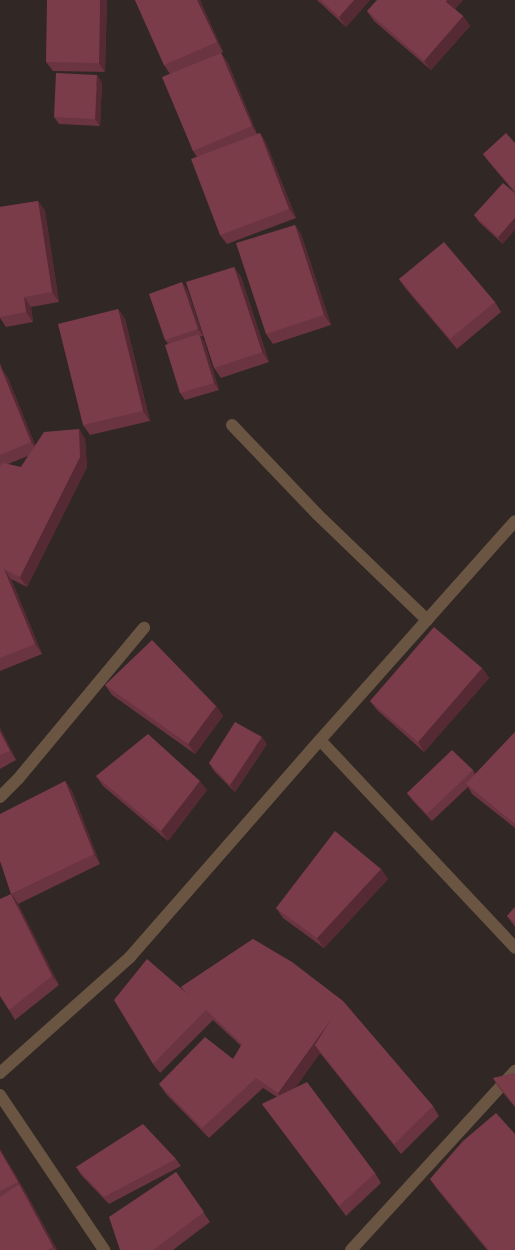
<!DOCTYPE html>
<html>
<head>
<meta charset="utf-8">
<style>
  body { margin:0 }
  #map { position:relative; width:515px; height:1250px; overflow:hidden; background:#312725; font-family:"Public Sans",sans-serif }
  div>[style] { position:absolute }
  .minor>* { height:12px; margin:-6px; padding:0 6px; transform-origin:6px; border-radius:6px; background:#6a5542 }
  .wall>* { inset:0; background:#6a3440 }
  .shaded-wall>* { inset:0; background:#562a34 }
  .building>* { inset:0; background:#7b3c4a }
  span { translate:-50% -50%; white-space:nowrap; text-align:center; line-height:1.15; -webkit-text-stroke:3.5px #312725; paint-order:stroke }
</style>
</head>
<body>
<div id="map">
  <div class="minor">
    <i style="left:232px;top:425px;width:123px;rotate:46.3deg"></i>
    <i style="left:317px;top:514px;width:153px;rotate:43.9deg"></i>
    <i style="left:320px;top:740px;width:285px;rotate:46.8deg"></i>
    <i style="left:0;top:797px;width:25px;rotate:-45deg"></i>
    <i style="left:18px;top:779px;width:197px;rotate:-50.2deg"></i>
    <i style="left:0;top:1073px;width:174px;rotate:-41.7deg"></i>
    <i style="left:130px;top:957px;width:288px;rotate:-48.8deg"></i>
    <i style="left:320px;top:740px;width:293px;rotate:-48.3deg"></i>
    <i style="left:0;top:1095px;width:187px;rotate:56.1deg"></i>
    <i style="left:351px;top:1250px;width:243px;rotate:-47.5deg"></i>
  </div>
  <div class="wall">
    <i style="clip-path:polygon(107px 0,105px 72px,53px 71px,46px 62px)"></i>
    <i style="clip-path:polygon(135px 0,200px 0,223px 52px,212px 57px,221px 53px,228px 63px,257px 134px,260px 133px,266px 143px,296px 218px,227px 244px,220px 235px,197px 157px,193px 151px,170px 74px,164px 65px)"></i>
    <i style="clip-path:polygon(317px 0,370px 0,346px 27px)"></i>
    <i style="clip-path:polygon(463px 0,455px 9px,463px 16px,470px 26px,431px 70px,374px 21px,367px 11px)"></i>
    <i style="clip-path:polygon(102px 82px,100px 126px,59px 124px,54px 117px)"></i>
    <i style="clip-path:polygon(515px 143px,515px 193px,488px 161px,483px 154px)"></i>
    <i style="clip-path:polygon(515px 193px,503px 244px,479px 222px,474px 215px)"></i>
    <i style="clip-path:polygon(38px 201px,45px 211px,59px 302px,31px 307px,33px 322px,6px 327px,0 318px,0 207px)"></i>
    <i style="clip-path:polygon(295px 225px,301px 234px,331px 325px,273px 344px,266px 334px)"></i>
    <i style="clip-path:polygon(234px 267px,241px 277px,269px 362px,221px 378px,214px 368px)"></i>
    <i style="clip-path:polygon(399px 279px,495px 302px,501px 312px,457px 349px,406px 289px)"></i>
    <i style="clip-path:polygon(187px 289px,203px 336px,200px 337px,204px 341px,219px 390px,185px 400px,180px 393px,168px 344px,165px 340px)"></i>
    <i style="clip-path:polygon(118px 309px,125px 319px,150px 421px,90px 435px,83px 425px)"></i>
    <i style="clip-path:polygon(evenodd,0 363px,2px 369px,8px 378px,35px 445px,79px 429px,85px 439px,87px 467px,27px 587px,11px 579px,42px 654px,0 671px,0 363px,28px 456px,21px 467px,8px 464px,28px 456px)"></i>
    <i style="clip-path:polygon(482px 668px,489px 678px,424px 752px,377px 710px,370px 701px)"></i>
    <i style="clip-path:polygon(105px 685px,216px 706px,223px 716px,195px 754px,112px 695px)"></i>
    <i style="clip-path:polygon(0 728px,16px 760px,0 769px)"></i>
    <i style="clip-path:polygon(515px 732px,515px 828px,472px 794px,468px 787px,432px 821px,413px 801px,407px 793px,473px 770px,475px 774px)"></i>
    <i style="clip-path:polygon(267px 744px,235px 792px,214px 771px,209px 763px)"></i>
    <i style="clip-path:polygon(96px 776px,207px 790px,168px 841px,103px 786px)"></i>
    <i style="clip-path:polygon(65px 781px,72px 791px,100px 864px,18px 904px,11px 894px)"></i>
    <i style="clip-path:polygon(381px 869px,388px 879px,324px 948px,283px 918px,276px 908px)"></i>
    <i style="clip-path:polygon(18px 904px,59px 985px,15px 1020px,9px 1010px)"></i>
    <i style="clip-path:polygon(515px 907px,515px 927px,507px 916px)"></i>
    <i style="clip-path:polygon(253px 939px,433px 1106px,439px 1116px,401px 1154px,320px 1053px,295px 1088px,375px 1173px,381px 1183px,346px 1216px,262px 1104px,277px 1097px,263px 1088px,209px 1138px,166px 1094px,159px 1084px,233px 1059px,241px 1046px,213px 1020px,160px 1073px,153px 1064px,184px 991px,181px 987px)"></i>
    <i style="clip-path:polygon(515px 1073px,515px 1107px,499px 1088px,493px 1078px)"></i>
    <i style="clip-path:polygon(0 1149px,26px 1193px,57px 1250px,0 1250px)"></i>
    <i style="clip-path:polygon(176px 1159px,181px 1166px,109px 1204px,81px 1175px,76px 1167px)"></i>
    <i style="clip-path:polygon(176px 1172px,210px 1222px,173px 1250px,120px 1250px)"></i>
    <i style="clip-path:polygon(430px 1179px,515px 1250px,487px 1250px,437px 1189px)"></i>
  </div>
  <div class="shaded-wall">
    <i style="clip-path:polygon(100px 0,107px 0,105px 72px,99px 63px)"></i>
    <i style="clip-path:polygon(197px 0,200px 0,223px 52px,217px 42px)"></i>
    <i style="clip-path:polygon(354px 0,370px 0,346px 27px,339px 17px)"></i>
    <i style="clip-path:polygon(447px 0,463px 0,453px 11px,446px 2px)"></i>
    <i style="clip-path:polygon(463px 16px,470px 26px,431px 70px,424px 61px)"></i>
    <i style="clip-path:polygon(221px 53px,228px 63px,258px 136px,252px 126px)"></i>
    <i style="clip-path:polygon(97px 75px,102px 82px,100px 126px,95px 119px)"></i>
    <i style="clip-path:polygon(260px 133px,266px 143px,296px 218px,289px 209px)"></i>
    <i style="clip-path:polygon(38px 201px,45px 211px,59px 302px,52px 292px)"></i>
    <i style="clip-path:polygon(515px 218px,515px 230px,503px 244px,498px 237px)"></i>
    <i style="clip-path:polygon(295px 225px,301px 234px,331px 325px,324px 315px)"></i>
    <i style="clip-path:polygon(234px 267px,241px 277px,269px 362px,262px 352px)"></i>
    <i style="clip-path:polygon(182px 282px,187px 289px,203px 336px,198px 329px)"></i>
    <i style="clip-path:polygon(24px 297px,31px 307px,33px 322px,26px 312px)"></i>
    <i style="clip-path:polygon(118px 309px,125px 319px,150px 421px,143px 411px)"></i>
    <i style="clip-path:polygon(199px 334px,204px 341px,219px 390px,214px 383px)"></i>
    <i style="clip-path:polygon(1px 368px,8px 378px,38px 452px,31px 442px)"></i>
    <i style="clip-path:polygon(79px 429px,85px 439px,87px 467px,27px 587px,20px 577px)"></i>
    <i style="clip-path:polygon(4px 569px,11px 579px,42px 654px,35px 644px)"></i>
    <i style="clip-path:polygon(482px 668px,489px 678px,424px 752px,418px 742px)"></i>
    <i style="clip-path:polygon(216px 706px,223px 716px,195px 754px,188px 744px)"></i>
    <i style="clip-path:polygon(0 728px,16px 760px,10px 751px,0 732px)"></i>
    <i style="clip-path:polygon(262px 737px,267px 744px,235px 792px,230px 785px)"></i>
    <i style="clip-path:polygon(65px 781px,72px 791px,100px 864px,94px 854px)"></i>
    <i style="clip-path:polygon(200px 781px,207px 790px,168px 841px,161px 831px)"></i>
    <i style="clip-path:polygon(381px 869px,388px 879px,324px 948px,317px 938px)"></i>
    <i style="clip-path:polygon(11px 894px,18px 904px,59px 985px,52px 976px)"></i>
    <i style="clip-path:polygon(332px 1018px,315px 1045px,320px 1053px,285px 1103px,278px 1093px)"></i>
    <i style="clip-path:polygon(0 1149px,26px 1193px,57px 1250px,56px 1250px,53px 1247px,19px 1184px,0 1151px)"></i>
  </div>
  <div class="building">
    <i style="clip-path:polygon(47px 0,100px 0,99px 63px,46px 62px)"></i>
    <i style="clip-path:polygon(135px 0,197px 0,217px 42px,164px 65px)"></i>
    <i style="clip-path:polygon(321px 0,354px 0,339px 17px)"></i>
    <i style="clip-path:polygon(377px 0,447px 0,446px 2px,463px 16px,424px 61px,367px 11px)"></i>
    <i style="clip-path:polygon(221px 53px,252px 126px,193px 151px,162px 77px)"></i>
    <i style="clip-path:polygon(56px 73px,97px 75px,95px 119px,54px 117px)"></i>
    <i style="clip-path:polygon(260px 133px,289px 209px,220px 235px,191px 159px)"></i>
    <i style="clip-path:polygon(506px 133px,515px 143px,515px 191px,483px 154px)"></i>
    <i style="clip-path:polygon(503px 183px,515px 193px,515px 218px,498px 237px,474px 215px)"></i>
    <i style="clip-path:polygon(38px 201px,52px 292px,24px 297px,26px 312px,0 317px,0 207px)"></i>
    <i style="clip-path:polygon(295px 225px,324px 315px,266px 334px,236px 243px)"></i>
    <i style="clip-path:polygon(444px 242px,495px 302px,450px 339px,399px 279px)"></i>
    <i style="clip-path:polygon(234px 267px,262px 352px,214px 368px,186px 282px)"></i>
    <i style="clip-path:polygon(182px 282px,198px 329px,165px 340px,149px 294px)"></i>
    <i style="clip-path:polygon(118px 309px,143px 411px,83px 425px,58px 324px)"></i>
    <i style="clip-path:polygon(199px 334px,214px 383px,180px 393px,165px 345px)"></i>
    <i style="clip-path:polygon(1px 368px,31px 442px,0 455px,0 369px)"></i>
    <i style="clip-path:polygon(79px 429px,80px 457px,20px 577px,4px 569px,35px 644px,0 658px,0 467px,2px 463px,21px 467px,44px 432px)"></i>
    <i style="clip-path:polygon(434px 627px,482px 668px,418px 742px,370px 701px)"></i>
    <i style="clip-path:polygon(152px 640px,216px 706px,188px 744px,105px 685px)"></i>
    <i style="clip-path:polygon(235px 722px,262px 737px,230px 785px,209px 763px)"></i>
    <i style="clip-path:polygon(0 732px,10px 751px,0 755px)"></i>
    <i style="clip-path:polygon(515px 732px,515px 824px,466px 784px)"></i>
    <i style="clip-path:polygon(148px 734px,200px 781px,161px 831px,96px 776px)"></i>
    <i style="clip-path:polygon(452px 750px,473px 770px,427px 814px,407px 793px)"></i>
    <i style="clip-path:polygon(65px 781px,94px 854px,11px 894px,0 861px,0 814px)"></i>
    <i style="clip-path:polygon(335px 831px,381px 869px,317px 938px,276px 908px)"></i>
    <i style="clip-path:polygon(11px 894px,52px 976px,9px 1010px,0 996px,0 899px)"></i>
    <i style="clip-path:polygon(515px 907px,515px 923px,507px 916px)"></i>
    <i style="clip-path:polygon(253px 939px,292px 962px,343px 1001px,433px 1106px,394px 1144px,315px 1045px,332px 1018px,278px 1093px,256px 1078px,202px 1128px,159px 1084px,205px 1037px,233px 1059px,242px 1044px,206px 1010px,153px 1064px,114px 1000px,147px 959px,191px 997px,181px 987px)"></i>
    <i style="clip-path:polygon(515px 1073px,515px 1106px,493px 1078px)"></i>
    <i style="clip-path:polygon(307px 1082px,375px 1173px,339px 1206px,262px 1104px)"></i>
    <i style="clip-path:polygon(496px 1113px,515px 1134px,515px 1250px,489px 1250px,430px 1179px,463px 1141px)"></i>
    <i style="clip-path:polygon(143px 1124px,176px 1159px,104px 1197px,76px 1167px)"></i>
    <i style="clip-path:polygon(0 1151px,18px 1182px,0 1191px)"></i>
    <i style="clip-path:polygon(176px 1172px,204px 1212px,153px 1250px,120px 1250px,109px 1217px)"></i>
    <i style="clip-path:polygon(19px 1184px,53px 1247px,47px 1250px,0 1250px,0 1197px)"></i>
  </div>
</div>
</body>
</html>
